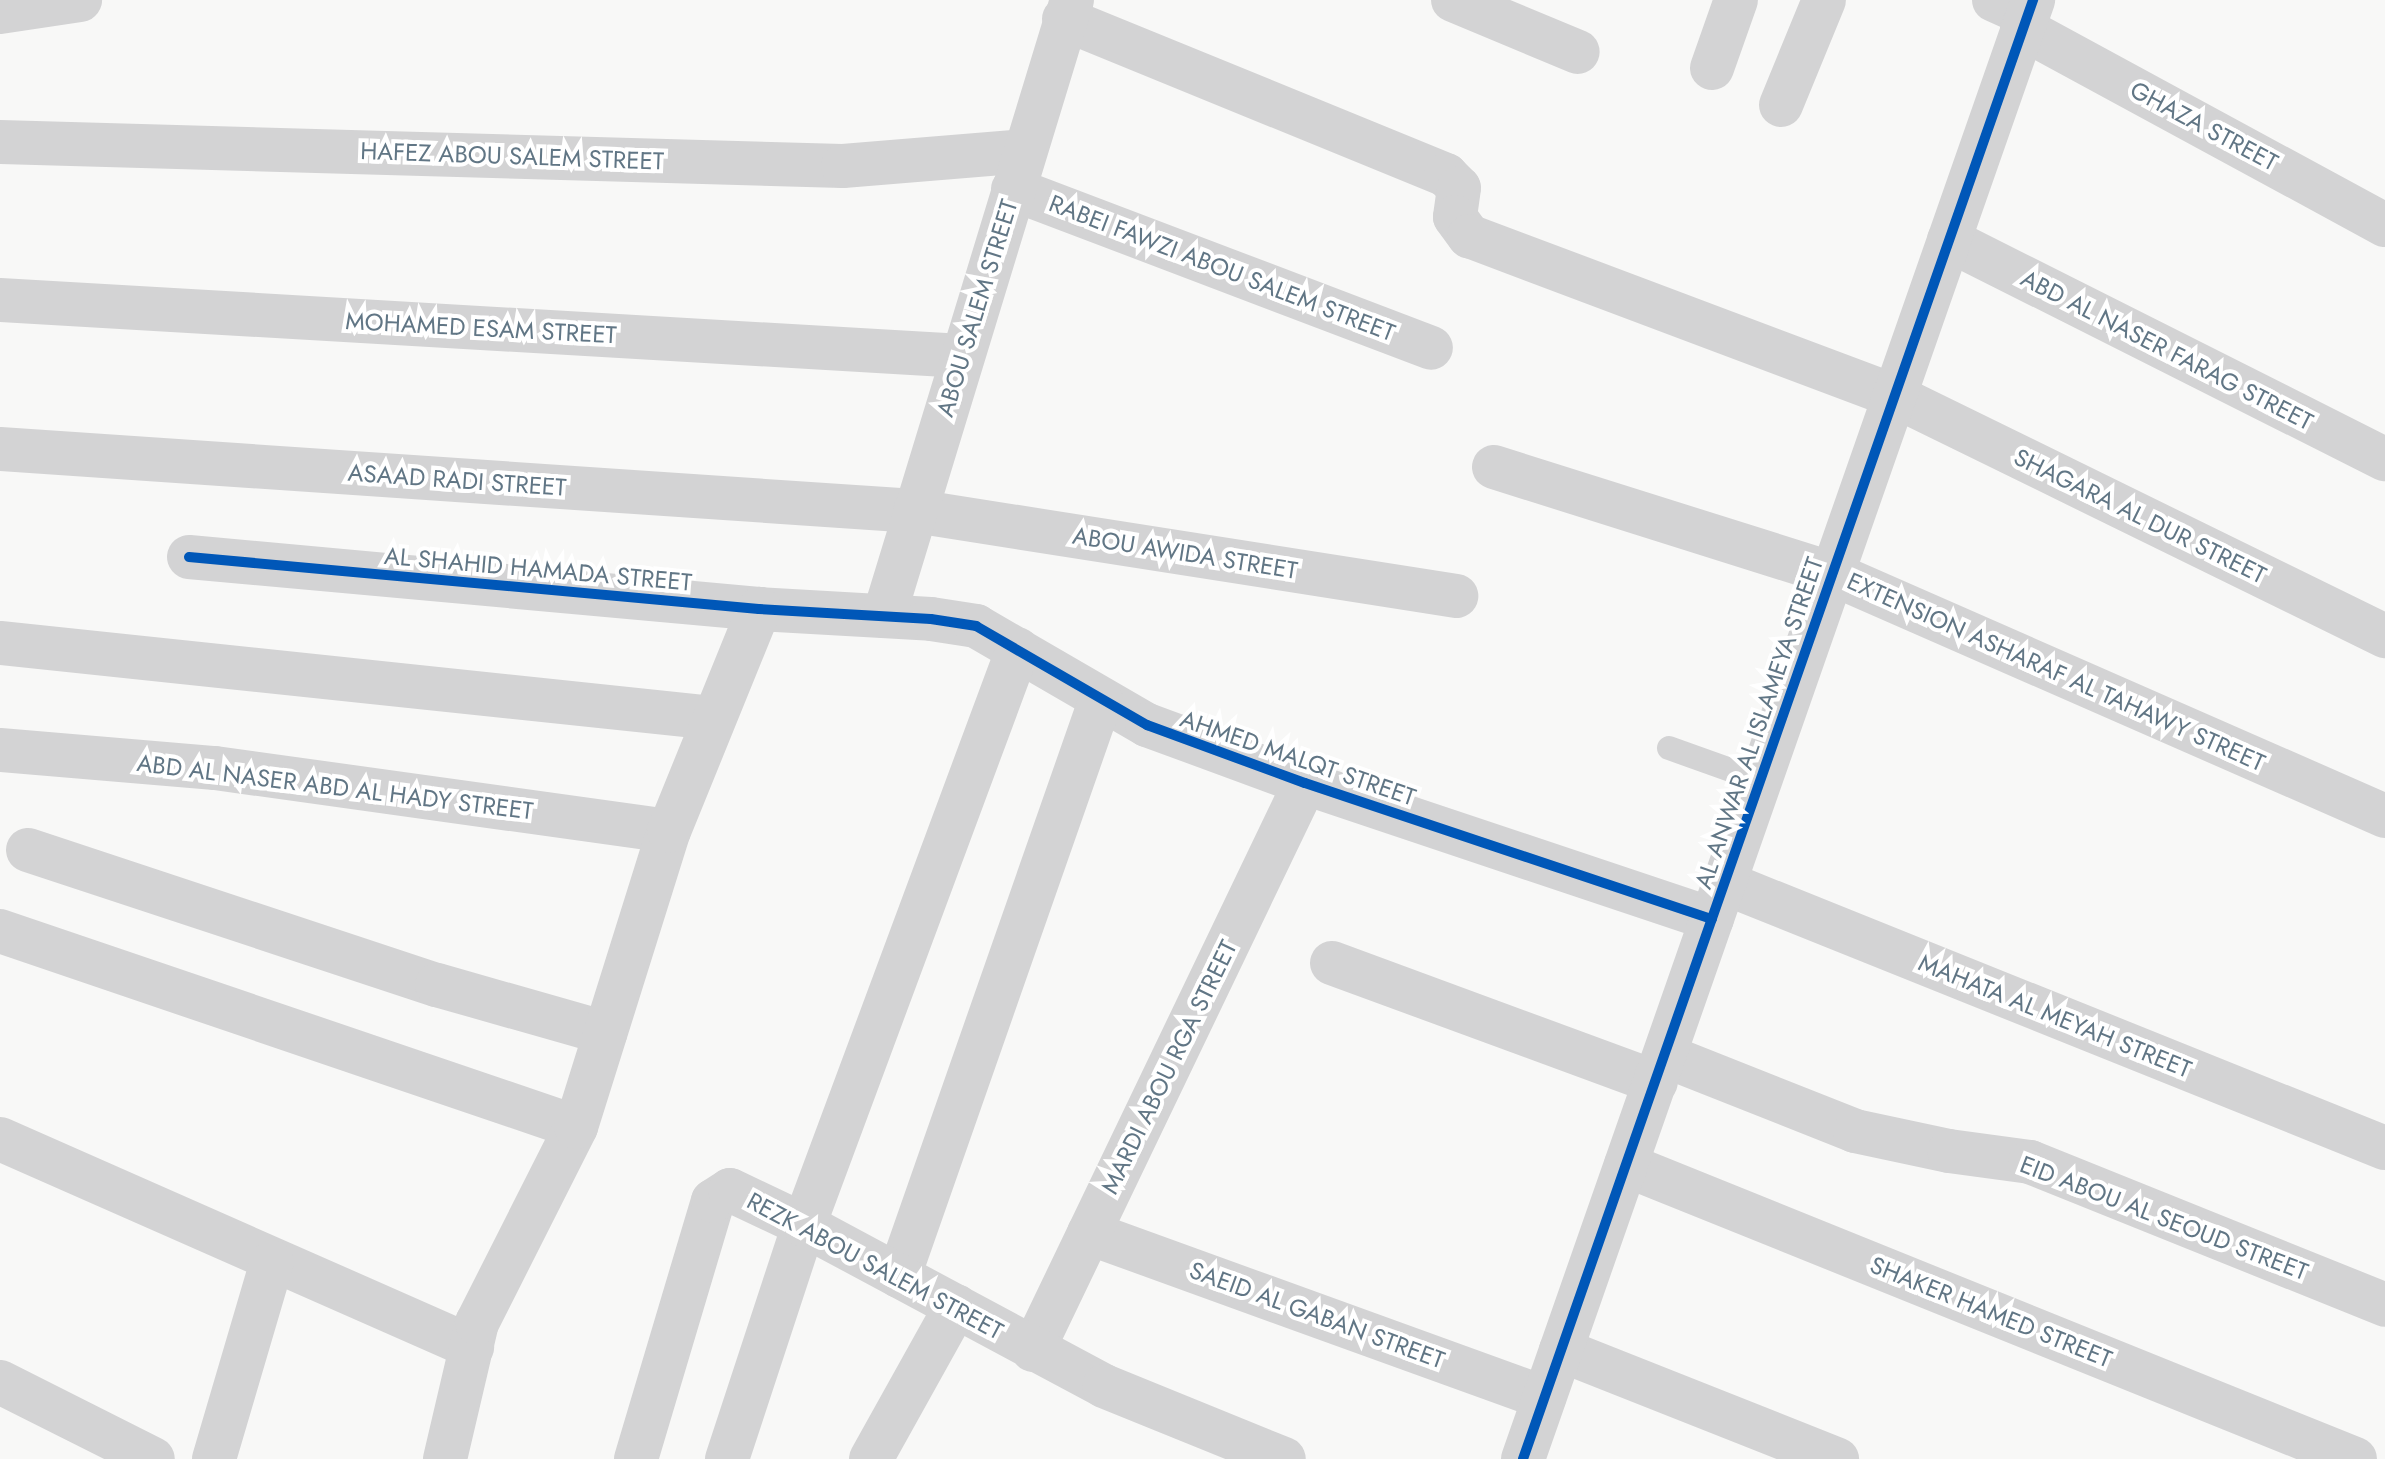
<!DOCTYPE html>
<html>
<head>
<meta charset="utf-8">
<style>
  body { margin:0 }
  #map { position:relative; width:2385px; height:1459px; overflow:hidden; background:#f8f8f7; font-family:Jost,sans-serif }
  div>[style] { position:absolute }
  .service>* { height:24px; margin:-12px; padding:0 12px; transform-origin:12px; border-radius:12px; background:#d3d3d4 }
  .minor>* { height:44px; margin:-22px; padding:0 22px; transform-origin:22px; border-radius:22px; background:#d3d3d4 }
  .cycleway>* { height:10px; margin:-5px; padding:0 5px; transform-origin:5px; border-radius:5px; background:#0057b8 }
  span { translate:-50% -50%; white-space:nowrap; text-align:center; line-height:1.15; -webkit-text-stroke:8px #fff; paint-order:stroke }
  .street-label { font-size:24px; color:#617685 }
</style>
</head>
<body>
<div id="map">
  <div class="service">
    <i style="left:1669px;top:748px;width:98px;rotate:19.7deg"></i>
  </div>
  <div class="minor">
    <i style="left:1453px;top:0;width:135px;rotate:22.6deg"></i>
    <i style="left:1994px;top:0;width:36px;rotate:24deg"></i>
    <i style="left:0;top:12px;width:81px;rotate:-8.5deg"></i>
    <i style="left:1064px;top:19px;width:413px;rotate:22.2deg"></i>
    <i style="left:1446px;top:175px;width:18px;rotate:45deg"></i>
    <i style="left:1459px;top:188px;width:29px;rotate:98deg"></i>
    <i style="left:1455px;top:217px;width:24px;rotate:54deg"></i>
    <i style="left:1469px;top:236px;width:455px;rotate:20.6deg"></i>
    <i style="left:1895px;top:396px;width:546px;rotate:26.1deg"></i>
    <i style="left:2022px;top:28px;width:413px;rotate:28.5deg"></i>
    <i style="left:1712px;top:68px;width:72px;rotate:-70.6deg"></i>
    <i style="left:1781px;top:105px;width:113px;rotate:-67.7deg"></i>
    <i style="left:0;top:142px;width:843px;rotate:1.63deg"></i>
    <i style="left:843px;top:166px;width:182px;rotate:-4.7deg"></i>
    <i style="left:1013px;top:189px;width:447px;rotate:20.8deg"></i>
    <i style="left:1949px;top:240px;width:488px;rotate:26.7deg"></i>
    <i style="left:0;top:300px;width:964px;rotate:3.33deg"></i>
    <i style="left:0;top:449px;width:917px;rotate:3.88deg"></i>
    <i style="left:915px;top:511px;width:548px;rotate:8.93deg"></i>
    <i style="left:1494px;top:467px;width:355px;rotate:17.5deg"></i>
    <i style="left:1833px;top:574px;width:603px;rotate:23.67deg"></i>
    <i style="left:189px;top:557px;width:572px;rotate:5.21deg"></i>
    <i style="left:759px;top:609px;width:172px;rotate:3.3deg"></i>
    <i style="left:931px;top:619px;width:46px;rotate:8.8deg"></i>
    <i style="left:976px;top:626px;width:198px;rotate:30.1deg"></i>
    <i style="left:1147px;top:725px;width:168px;rotate:20.2deg"></i>
    <i style="left:1305px;top:783px;width:429px;rotate:18.5deg"></i>
    <i style="left:884px;top:616px;width:644px;rotate:-73.03deg"></i>
    <i style="left:0;top:643px;width:716px;rotate:6.01deg"></i>
    <i style="left:0;top:750px;width:216px;rotate:4.8deg"></i>
    <i style="left:215px;top:768px;width:458px;rotate:7.9deg"></i>
    <i style="left:28px;top:850px;width:431px;rotate:18.3deg"></i>
    <i style="left:437px;top:985px;width:175px;rotate:15.9deg"></i>
    <i style="left:1725px;top:883px;width:711px;rotate:21.88deg"></i>
    <i style="left:0;top:931px;width:608px;rotate:18.79deg"></i>
    <i style="left:1332px;top:963px;width:345px;rotate:20.2deg"></i>
    <i style="left:1666px;top:1056px;width:203px;rotate:21.6deg"></i>
    <i style="left:1855px;top:1131px;width:96px;rotate:12deg"></i>
    <i style="left:1949px;top:1151px;width:82px;rotate:7.7deg"></i>
    <i style="left:2030px;top:1162px;width:383px;rotate:21.9deg"></i>
    <i style="left:0;top:1139px;width:516px;rotate:23.78deg"></i>
    <i style="left:1626px;top:1165px;width:786px;rotate:21.96deg"></i>
    <i style="left:1089px;top:1233px;width:484px;rotate:19.9deg"></i>
    <i style="left:899px;top:1276px;width:611px;rotate:-70.71deg"></i>
    <i style="left:1033px;top:1350px;width:629px;rotate:-64.37deg"></i>
    <i style="left:1561px;top:1350px;width:297px;rotate:21.6deg"></i>
    <i style="left:0;top:1382px;width:171px;rotate:26.7deg"></i>
    <i style="left:214px;top:1459px;width:205px;rotate:-73.6deg"></i>
    <i style="left:445px;top:1459px;width:140px;rotate:-76.8deg"></i>
    <i style="left:477px;top:1323px;width:220px;rotate:-63.2deg"></i>
    <i style="left:576px;top:1127px;width:310px;rotate:-72.6deg"></i>
    <i style="left:669px;top:831px;width:240px;rotate:-67.9deg"></i>
    <i style="left:636px;top:1459px;width:269px;rotate:-73.4deg"></i>
    <i style="left:713px;top:1201px;width:20px;rotate:-33deg"></i>
    <i style="left:730px;top:1190px;width:82px;rotate:25.3deg"></i>
    <i style="left:804px;top:1225px;width:340px;rotate:28.2deg"></i>
    <i style="left:1104px;top:1386px;width:194px;rotate:22.1deg"></i>
    <i style="left:727px;top:1459px;width:246px;rotate:-71.8deg"></i>
    <i style="left:804px;top:1225px;width:614px;rotate:-69.62deg"></i>
    <i style="left:871px;top:1459px;width:175px;rotate:-60.9deg"></i>
    <i style="left:1523px;top:1459px;width:1546px;rotate:-70.73deg"></i>
  </div>
  <div class="cycleway">
    <i style="left:189px;top:557px;width:572px;rotate:5.21deg"></i>
    <i style="left:759px;top:609px;width:172px;rotate:3.3deg"></i>
    <i style="left:931px;top:619px;width:46px;rotate:8.8deg"></i>
    <i style="left:976px;top:626px;width:198px;rotate:30.1deg"></i>
    <i style="left:1147px;top:725px;width:168px;rotate:20.2deg"></i>
    <i style="left:1305px;top:783px;width:429px;rotate:18.5deg"></i>
    <i style="left:1523px;top:1459px;width:1546px;rotate:-70.73deg"></i>
  </div>
  <div class="street-label">
    <span style="left:2204px;top:126px;rotate:28deg">GHAZA STREET</span>
    <span style="left:512px;top:156px;rotate:2deg">HAFEZ ABOU SALEM STREET</span>
    <span style="left:1222px;top:268px;rotate:21deg">RABEI FAWZI ABOU SALEM STREET</span>
    <span style="left:977px;top:308px;rotate:-73deg">ABOU SALEM STREET</span>
    <span style="left:481px;top:328px;rotate:3deg">MOHAMED ESAM STREET</span>
    <span style="left:2167px;top:350px;rotate:27deg">ABD AL NASER FARAG STREET</span>
    <span style="left:457px;top:480px;rotate:4deg">ASAAD RADI STREET</span>
    <span style="left:2140px;top:516px;rotate:26deg">SHAGARA AL DUR STREET</span>
    <span style="left:1185px;top:553px;rotate:9deg">ABOU AWIDA STREET</span>
    <span style="left:538px;top:569px;rotate:5deg">AL SHAHID HAMADA STREET</span>
    <span style="left:2056px;top:672px;rotate:24deg">EXTENSION ASHARAF AL TAHAWY STREET</span>
    <span style="left:1759px;top:723px;rotate:-71deg">AL ANWAR AL ISLAMEYA STREET</span>
    <span style="left:1298px;top:758px;rotate:19deg">AHMED MALQT STREET</span>
    <span style="left:335px;top:787px;rotate:7deg">ABD AL NASER ABD AL HADY STREET</span>
    <span style="left:2055px;top:1016px;rotate:22deg">MAHATA AL MEYAH STREET</span>
    <span style="left:1169px;top:1067px;rotate:-64deg">MARDI ABOU RGA STREET</span>
    <span style="left:2164px;top:1218px;rotate:21deg">EID ABOU AL SEOUD STREET</span>
    <span style="left:875px;top:1266px;rotate:28deg">REZK ABOU SALEM STREET</span>
    <span style="left:1991px;top:1312px;rotate:22deg">SHAKER HAMED STREET</span>
    <span style="left:1317px;top:1315px;rotate:20deg">SAEID AL GABAN STREET</span>
  </div>
</div>
</body>
</html>
